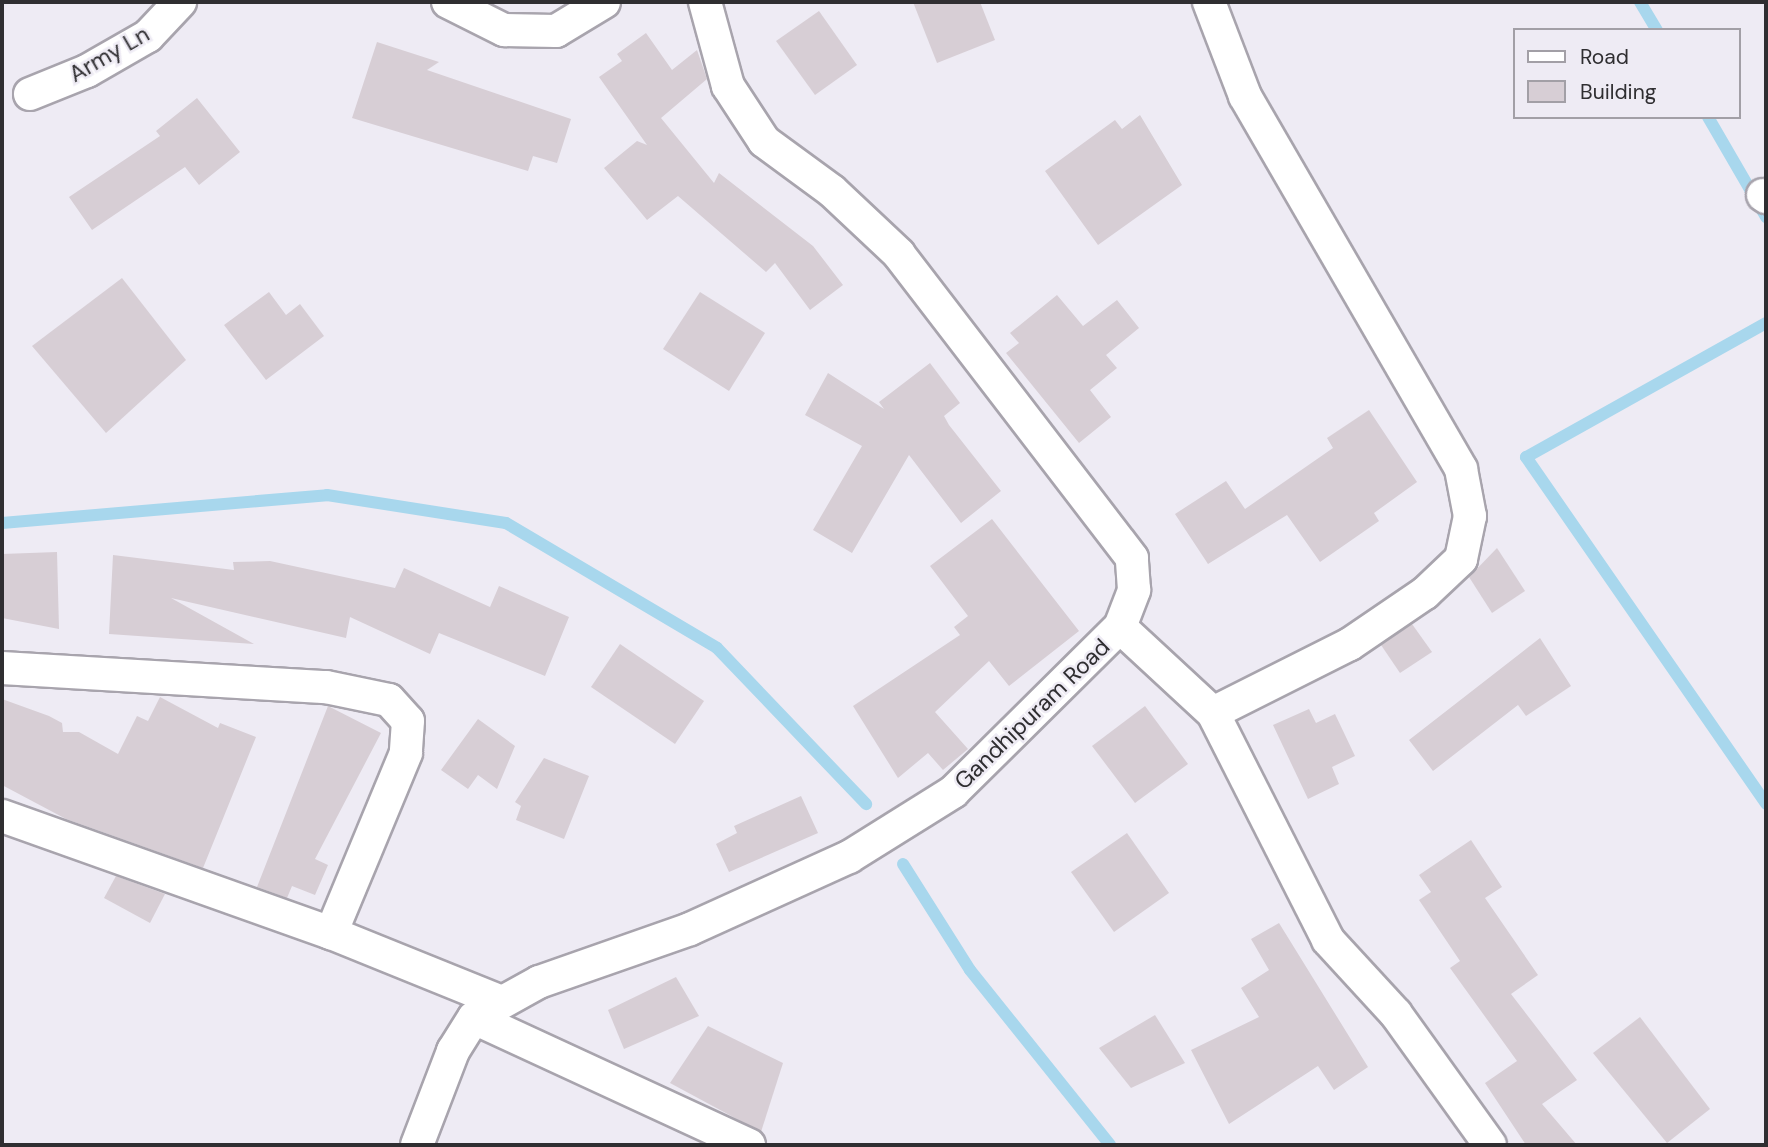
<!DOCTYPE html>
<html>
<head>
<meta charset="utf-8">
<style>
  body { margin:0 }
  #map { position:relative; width:1768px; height:1147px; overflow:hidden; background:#eeebf4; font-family:"DM Sans",sans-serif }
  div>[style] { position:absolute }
  .stream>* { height:12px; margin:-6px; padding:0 6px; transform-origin:6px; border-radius:6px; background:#a8d7ed }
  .building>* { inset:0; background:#d7ced5 }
  .roads { filter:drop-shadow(2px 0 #a8a4ad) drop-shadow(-2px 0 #a8a4ad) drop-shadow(0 2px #a8a4ad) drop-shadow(0 -2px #a8a4ad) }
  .street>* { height:32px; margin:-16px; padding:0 16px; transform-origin:16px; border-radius:16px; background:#fff }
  span { translate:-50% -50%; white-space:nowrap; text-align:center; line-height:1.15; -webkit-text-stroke:5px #eeebf4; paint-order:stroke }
  .street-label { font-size:23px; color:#2f2e31 }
  .frame { position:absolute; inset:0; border:4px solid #2f2e31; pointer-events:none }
  .legend { position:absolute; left:1513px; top:28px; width:228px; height:91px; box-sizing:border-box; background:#eeebf4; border:2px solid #a29fa6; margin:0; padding:9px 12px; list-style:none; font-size:21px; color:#2f2e31 }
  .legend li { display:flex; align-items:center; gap:14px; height:35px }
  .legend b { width:35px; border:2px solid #a29fa6 }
</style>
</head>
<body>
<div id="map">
  <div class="stream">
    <i style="left:1640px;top:2px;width:33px;rotate:59deg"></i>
    <i style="left:1708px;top:117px;width:116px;rotate:59.9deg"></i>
    <i style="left:1766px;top:323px;width:275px;rotate:150.8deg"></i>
    <i style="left:1526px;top:457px;width:422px;rotate:55.3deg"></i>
    <i style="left:2px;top:523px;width:326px;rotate:-4.9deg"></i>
    <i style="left:327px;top:495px;width:181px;rotate:8.9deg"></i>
    <i style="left:506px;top:523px;width:245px;rotate:30.6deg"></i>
    <i style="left:717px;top:648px;width:216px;rotate:46.3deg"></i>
    <i style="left:903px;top:864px;width:125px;rotate:57.7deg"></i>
    <i style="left:970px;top:970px;width:224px;rotate:51.3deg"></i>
  </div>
  <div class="building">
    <i style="clip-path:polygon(913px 2px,980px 2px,995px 40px,937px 63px)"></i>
    <i style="clip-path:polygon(819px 11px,857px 65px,815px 95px,776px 41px)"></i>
    <i style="clip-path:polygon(646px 33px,672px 70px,697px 50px,707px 79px,661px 118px,714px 183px,719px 173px,813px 246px,843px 285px,810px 310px,775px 263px,766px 272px,678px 196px,647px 220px,604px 168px,637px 141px,647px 145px,599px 77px,622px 61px,617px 54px)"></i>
    <i style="clip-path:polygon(377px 42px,439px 62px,427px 70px,571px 119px,557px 163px,533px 156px,528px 171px,352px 118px)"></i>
    <i style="clip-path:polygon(197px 98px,240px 152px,199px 185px,185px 167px,92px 230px,69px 197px,160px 136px,156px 131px)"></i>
    <i style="clip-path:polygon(1140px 115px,1182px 185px,1098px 245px,1045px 171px,1115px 120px,1122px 129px)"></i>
    <i style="clip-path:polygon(122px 278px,186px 360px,106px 433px,32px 346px)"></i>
    <i style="clip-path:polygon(269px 292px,286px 315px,300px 304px,324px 336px,266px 380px,224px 325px)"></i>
    <i style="clip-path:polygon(700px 292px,765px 333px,729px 391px,663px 349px)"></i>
    <i style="clip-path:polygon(1057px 295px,1083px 326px,1117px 300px,1139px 328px,1106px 355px,1117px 368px,1090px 390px,1111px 417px,1079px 443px,1006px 353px,1019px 343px,1010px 333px)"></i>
    <i style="clip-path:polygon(930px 363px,960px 403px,944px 416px,949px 425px,1001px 491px,961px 523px,909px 455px,852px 553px,813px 530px,862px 446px,805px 415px,828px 373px,884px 409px,879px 402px)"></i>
    <i style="clip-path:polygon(1369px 410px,1417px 482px,1374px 513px,1379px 521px,1320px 562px,1287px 515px,1208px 564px,1175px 514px,1226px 481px,1245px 509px,1333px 448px,1327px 438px)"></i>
    <i style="clip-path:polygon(992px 519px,1079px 631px,1009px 686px,989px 661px,935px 712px,968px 749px,943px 770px,928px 753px,898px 778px,853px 706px,960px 635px,954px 627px,968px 616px,930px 566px)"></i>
    <i style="clip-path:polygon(1497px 548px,1525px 591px,1492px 613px,1469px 577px)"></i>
    <i style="clip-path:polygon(57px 552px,59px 629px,2px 618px,2px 554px)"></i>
    <i style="clip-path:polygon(113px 555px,234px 570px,233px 562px,270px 561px,395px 588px,404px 568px,490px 607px,499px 586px,569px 617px,545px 676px,439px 633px,430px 654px,350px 617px,346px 638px,171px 598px,254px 644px,109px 634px)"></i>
    <i style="clip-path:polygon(1412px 624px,1432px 652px,1400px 673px,1381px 645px)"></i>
    <i style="clip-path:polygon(1540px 638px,1571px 686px,1526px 716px,1518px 705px,1433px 771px,1409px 740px)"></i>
    <i style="clip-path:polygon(620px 644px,704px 701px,675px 744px,591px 687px)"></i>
    <i style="clip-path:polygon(160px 697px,218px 728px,220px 723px,256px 737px,203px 868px,66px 819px,2px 785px,2px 699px,49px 716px,62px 723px,63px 732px,79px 732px,118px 754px,137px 716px,148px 721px)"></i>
    <i style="clip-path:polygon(328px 706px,381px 733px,315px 859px,328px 865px,315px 895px,292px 886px,287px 898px,257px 887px)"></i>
    <i style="clip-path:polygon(1145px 706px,1188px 764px,1135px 803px,1092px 746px)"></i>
    <i style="clip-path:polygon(1309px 709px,1316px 723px,1335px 714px,1355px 756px,1332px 767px,1339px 784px,1308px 799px,1273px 725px)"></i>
    <i style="clip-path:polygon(478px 719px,515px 746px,497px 789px,478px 775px,468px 789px,441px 770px)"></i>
    <i style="clip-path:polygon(544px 758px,589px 776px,564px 839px,516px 820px,521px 806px,515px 802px)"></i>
    <i style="clip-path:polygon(801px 796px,818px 833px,729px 872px,716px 844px,737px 833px,734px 826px)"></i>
    <i style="clip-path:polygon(1127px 833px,1169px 893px,1114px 932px,1071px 872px)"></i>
    <i style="clip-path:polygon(1471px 840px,1502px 887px,1485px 898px,1538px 975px,1511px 994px,1577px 1080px,1542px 1104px,1577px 1145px,1526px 1145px,1485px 1083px,1517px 1061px,1450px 968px,1460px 961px,1419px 900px,1431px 892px,1419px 875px)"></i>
    <i style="clip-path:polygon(116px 876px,165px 894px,150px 923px,104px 898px)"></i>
    <i style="clip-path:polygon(1279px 923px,1368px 1067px,1334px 1090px,1318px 1066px,1229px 1124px,1191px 1050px,1259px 1017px,1241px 988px,1269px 970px,1251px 939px)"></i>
    <i style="clip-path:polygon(676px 977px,699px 1016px,624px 1049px,608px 1010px)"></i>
    <i style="clip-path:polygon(1155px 1015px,1185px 1063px,1131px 1088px,1099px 1048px)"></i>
    <i style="clip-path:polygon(1640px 1017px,1710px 1109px,1667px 1143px,1593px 1053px)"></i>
    <i style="clip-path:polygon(708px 1026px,783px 1063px,761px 1132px,670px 1083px)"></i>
  </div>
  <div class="roads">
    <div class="street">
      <i style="left:448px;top:2px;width:63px;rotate:26.6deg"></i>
      <i style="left:504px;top:30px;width:52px;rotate:1.1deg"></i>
      <i style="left:556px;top:31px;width:56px;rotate:-31.1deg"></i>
      <i style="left:1209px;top:2px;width:101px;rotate:69deg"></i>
      <i style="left:1245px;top:96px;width:431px;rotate:59.9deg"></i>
      <i style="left:1461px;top:469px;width:48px;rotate:79.2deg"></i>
      <i style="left:1470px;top:516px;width:44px;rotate:101.8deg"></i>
      <i style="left:1461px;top:559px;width:50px;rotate:136.6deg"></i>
      <i style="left:1425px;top:593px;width:91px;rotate:145.8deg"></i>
      <i style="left:1350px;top:644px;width:153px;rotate:153.3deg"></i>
      <i style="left:30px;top:94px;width:61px;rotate:-22deg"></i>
      <i style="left:87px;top:71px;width:70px;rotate:-29.8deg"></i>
      <i style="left:148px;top:36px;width:47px;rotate:-46.7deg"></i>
      <i style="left:1763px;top:195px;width:4px;rotate:34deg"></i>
      <i style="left:1120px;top:627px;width:127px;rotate:42.8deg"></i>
      <i style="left:1213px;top:713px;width:254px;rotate:63.1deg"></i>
      <i style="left:1328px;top:940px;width:100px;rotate:47.4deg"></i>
      <i style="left:1396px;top:1014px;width:161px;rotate:54.3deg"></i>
      <i style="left:2px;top:668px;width:325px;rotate:3.4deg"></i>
      <i style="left:326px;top:687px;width:64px;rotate:11.7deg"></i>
      <i style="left:389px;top:700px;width:28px;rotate:48deg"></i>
      <i style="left:408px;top:721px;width:32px;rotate:94deg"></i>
      <i style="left:406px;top:753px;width:195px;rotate:112.6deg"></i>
      <i style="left:2px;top:816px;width:349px;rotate:19.6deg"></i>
      <i style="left:331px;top:933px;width:181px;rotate:22deg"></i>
      <i style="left:474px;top:1018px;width:303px;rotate:24.8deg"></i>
      <i style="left:417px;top:1145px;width:101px;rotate:-69deg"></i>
      <i style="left:453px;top:1051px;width:39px;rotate:-58deg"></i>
      <i style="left:474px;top:1018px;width:74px;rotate:-29deg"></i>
      <i style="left:539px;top:982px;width:160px;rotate:-19.3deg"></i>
      <i style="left:690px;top:929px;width:175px;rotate:-24.4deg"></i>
      <i style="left:849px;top:857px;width:123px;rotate:-32deg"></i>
      <i style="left:953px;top:792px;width:235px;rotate:-44.7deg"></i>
      <i style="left:1120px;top:627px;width:40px;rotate:-69deg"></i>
      <i style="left:1134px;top:590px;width:32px;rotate:-94deg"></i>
      <i style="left:1132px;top:558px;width:383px;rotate:-127.5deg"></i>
      <i style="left:899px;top:254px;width:92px;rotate:-136.8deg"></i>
      <i style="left:832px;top:191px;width:84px;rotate:-143.7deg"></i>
      <i style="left:764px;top:141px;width:66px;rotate:-123.2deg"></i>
      <i style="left:728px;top:86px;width:87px;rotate:-105.3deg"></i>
    </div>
  </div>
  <div class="street-label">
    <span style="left:109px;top:54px;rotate:-30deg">Army Ln</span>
    <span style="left:1032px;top:714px;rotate:-44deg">Gandhipuram Road</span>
  </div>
  <div class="frame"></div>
  <ul class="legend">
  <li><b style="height:9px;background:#fff"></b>Road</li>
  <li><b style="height:19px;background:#d7ced5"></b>Building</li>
  </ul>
</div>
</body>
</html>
